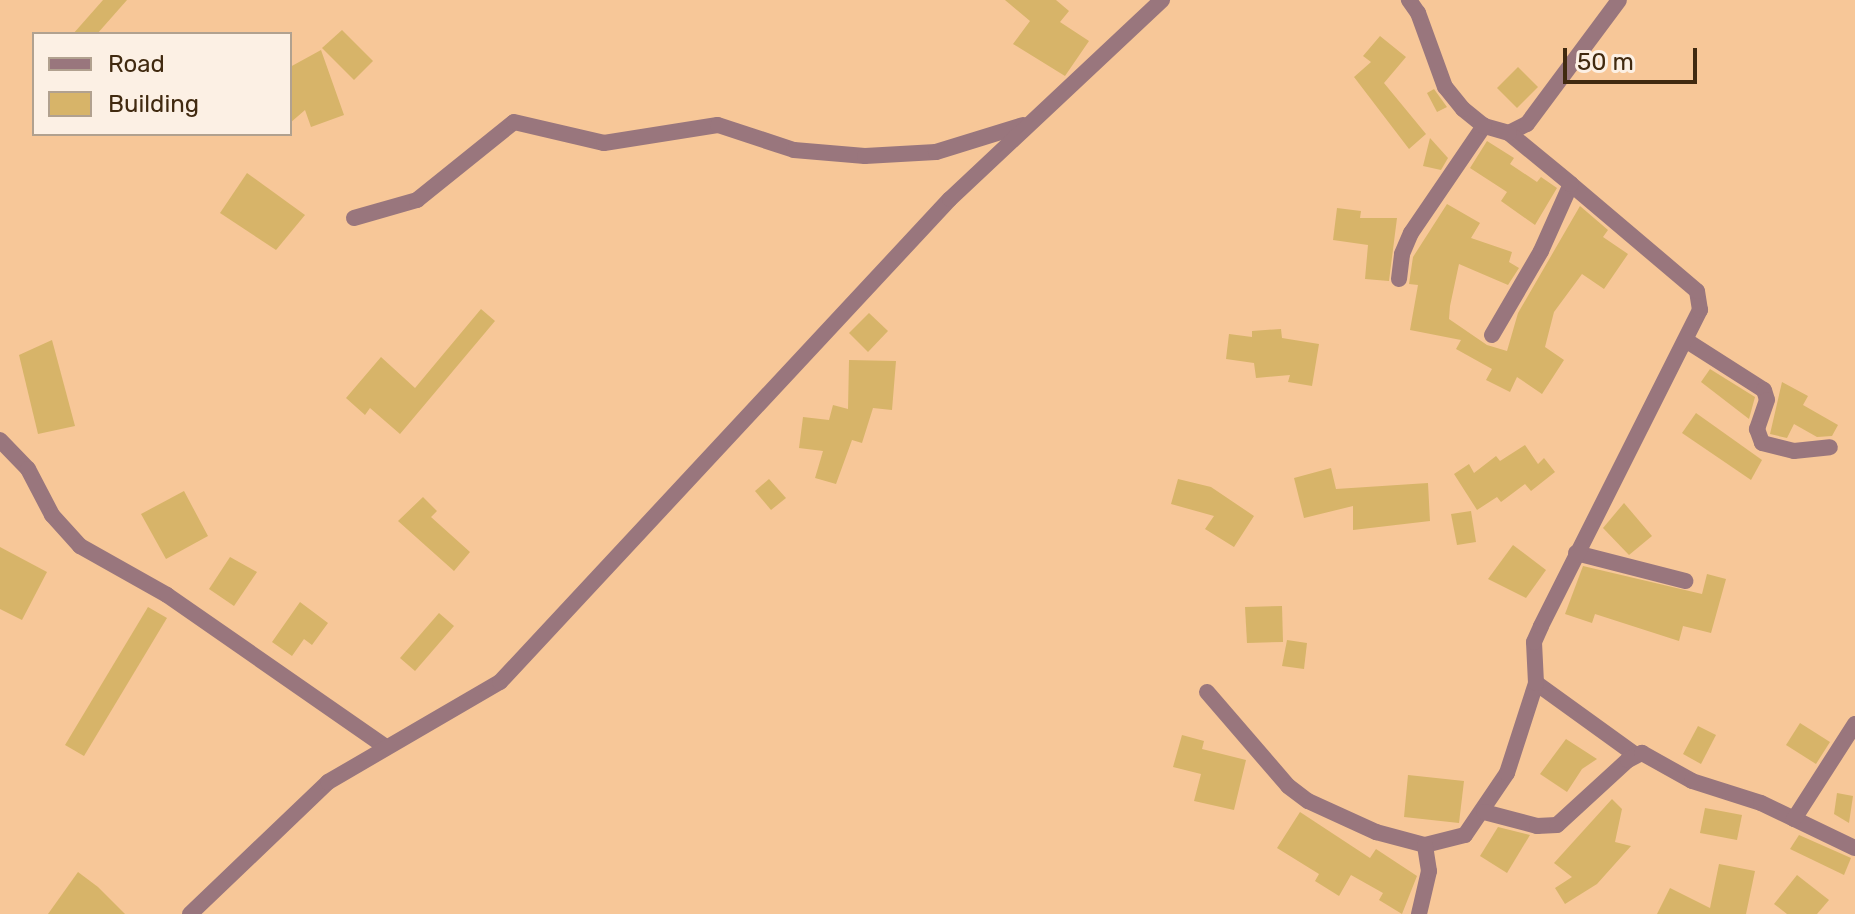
<!DOCTYPE html>
<html>
<head>
<meta charset="utf-8">
<style>
  body { margin:0 }
  #map { position:relative; width:1855px; height:914px; overflow:hidden; background:#f7c798; font-family:Rubik,sans-serif }
  div>[style] { position:absolute }
  .building>* { inset:0; background:#d7b469 }
  .minor>* { height:16px; margin:-8px; padding:0 8px; transform-origin:8px; border-radius:8px; background:#99767d }
  span { translate:-50% -50%; white-space:nowrap; text-align:center; line-height:1.15; -webkit-text-stroke:6px #fcf0e4; paint-order:stroke }
  .legend { position:absolute; left:32px; top:32px; width:260px; height:104px; box-sizing:border-box; background:#fcf0e4; border:2px solid #b1a18f; margin:0; padding:10px 14px; list-style:none; font-size:24px; color:#412a10 }
  .legend li { display:flex; align-items:center; gap:16px; height:40px }
  .legend b { width:40px; border:2px solid #b1a18f }
  .scale { position:absolute; left:1563px; top:48px; width:134px; height:36px; box-sizing:border-box; border:4px solid #412a10; border-top:0; padding-left:10px; font-size:24px; line-height:28px; white-space:nowrap; color:#412a10; -webkit-text-stroke:6px #fcf0e4; paint-order:stroke }
</style>
</head>
<body>
<div id="map">
  <div class="building">
    <i style="clip-path:polygon(103px 0,127px 0,97px 34px,73px 34px)"></i>
    <i style="clip-path:polygon(1005px 0,1056px 0,1069px 11px,1060px 22px,1089px 41px,1065px 76px,1013px 44px,1030px 21px)"></i>
    <i style="clip-path:polygon(342px 30px,373px 61px,354px 80px,322px 48px)"></i>
    <i style="clip-path:polygon(1380px 36px,1406px 57px,1384px 83px,1426px 134px,1409px 149px,1354px 77px,1371px 62px,1363px 56px)"></i>
    <i style="clip-path:polygon(321px 50px,344px 115px,311px 127px,305px 110px,290px 123px,290px 67px)"></i>
    <i style="clip-path:polygon(1518px 67px,1538px 87px,1517px 108px,1497px 88px)"></i>
    <i style="clip-path:polygon(1434px 89px,1447px 107px,1437px 112px,1427px 93px)"></i>
    <i style="clip-path:polygon(1430px 138px,1448px 158px,1441px 170px,1423px 166px)"></i>
    <i style="clip-path:polygon(1487px 141px,1514px 158px,1510px 164px,1537px 182px,1541px 177px,1557px 188px,1535px 225px,1501px 201px,1507px 192px,1470px 168px)"></i>
    <i style="clip-path:polygon(247px 173px,305px 215px,276px 250px,220px 213px)"></i>
    <i style="clip-path:polygon(1447px 204px,1480px 223px,1471px 238px,1512px 252px,1509px 262px,1519px 268px,1508px 285px,1459px 264px,1450px 306px,1449px 319px,1487px 345px,1507px 351px,1518px 313px,1580px 206px,1608px 230px,1603px 237px,1628px 254px,1604px 289px,1582px 274px,1554px 312px,1545px 347px,1564px 360px,1542px 394px,1517px 377px,1510px 392px,1486px 380px,1492px 369px,1456px 349px,1461px 340px,1410px 330px,1418px 285px,1409px 284px,1413px 257px)"></i>
    <i style="clip-path:polygon(1337px 208px,1361px 211px,1360px 218px,1397px 218px,1389px 281px,1365px 279px,1368px 245px,1333px 240px)"></i>
    <i style="clip-path:polygon(481px 309px,495px 321px,400px 434px,370px 408px,365px 415px,346px 398px,381px 357px,415px 388px)"></i>
    <i style="clip-path:polygon(869px 313px,888px 331px,868px 352px,849px 333px)"></i>
    <i style="clip-path:polygon(1281px 329px,1282px 338px,1319px 344px,1312px 386px,1288px 382px,1290px 375px,1256px 378px,1254px 363px,1226px 359px,1229px 334px,1252px 337px,1252px 331px)"></i>
    <i style="clip-path:polygon(52px 340px,75px 426px,38px 434px,19px 355px)"></i>
    <i style="clip-path:polygon(849px 360px,896px 361px,892px 410px,873px 408px,862px 443px,852px 440px,836px 484px,815px 478px,823px 451px,799px 448px,803px 417px,829px 420px,833px 405px,848px 409px)"></i>
    <i style="clip-path:polygon(1710px 369px,1755px 397px,1749px 419px,1701px 382px)"></i>
    <i style="clip-path:polygon(1782px 382px,1808px 396px,1803px 405px,1838px 425px,1832px 436px,1817px 437px,1794px 424px,1787px 438px,1770px 434px)"></i>
    <i style="clip-path:polygon(1696px 413px,1762px 460px,1751px 480px,1682px 433px)"></i>
    <i style="clip-path:polygon(1525px 445px,1538px 464px,1544px 458px,1555px 472px,1531px 491px,1525px 484px,1501px 502px,1497px 497px,1477px 510px,1454px 474px,1469px 464px,1474px 473px,1496px 456px,1500px 461px)"></i>
    <i style="clip-path:polygon(1331px 468px,1336px 489px,1428px 483px,1430px 521px,1353px 530px,1353px 506px,1304px 518px,1294px 478px)"></i>
    <i style="clip-path:polygon(769px 479px,786px 498px,771px 510px,755px 491px)"></i>
    <i style="clip-path:polygon(1178px 479px,1211px 487px,1254px 516px,1234px 547px,1205px 529px,1214px 516px,1171px 504px)"></i>
    <i style="clip-path:polygon(184px 491px,208px 536px,166px 559px,141px 514px)"></i>
    <i style="clip-path:polygon(423px 497px,437px 511px,431px 517px,470px 552px,454px 571px,398px 521px)"></i>
    <i style="clip-path:polygon(1624px 503px,1652px 536px,1629px 555px,1603px 528px)"></i>
    <i style="clip-path:polygon(1471px 511px,1476px 542px,1457px 545px,1451px 514px)"></i>
    <i style="clip-path:polygon(1513px 545px,1546px 570px,1526px 598px,1488px 579px)"></i>
    <i style="clip-path:polygon(0 547px,47px 572px,22px 620px,0 609px)"></i>
    <i style="clip-path:polygon(230px 557px,257px 572px,234px 606px,209px 589px)"></i>
    <i style="clip-path:polygon(1583px 566px,1702px 594px,1707px 574px,1726px 579px,1711px 633px,1683px 626px,1679px 641px,1595px 614px,1592px 623px,1565px 614px)"></i>
    <i style="clip-path:polygon(300px 602px,328px 623px,312px 645px,304px 639px,292px 656px,272px 642px)"></i>
    <i style="clip-path:polygon(1282px 606px,1283px 642px,1247px 643px,1245px 607px)"></i>
    <i style="clip-path:polygon(148px 607px,167px 618px,84px 756px,65px 745px)"></i>
    <i style="clip-path:polygon(439px 613px,454px 626px,415px 671px,400px 658px)"></i>
    <i style="clip-path:polygon(1287px 640px,1307px 643px,1304px 669px,1282px 666px)"></i>
    <i style="clip-path:polygon(1800px 723px,1830px 742px,1816px 764px,1786px 745px)"></i>
    <i style="clip-path:polygon(1698px 726px,1716px 735px,1701px 764px,1683px 754px)"></i>
    <i style="clip-path:polygon(1182px 735px,1204px 741px,1202px 749px,1246px 760px,1234px 810px,1194px 801px,1201px 774px,1173px 767px)"></i>
    <i style="clip-path:polygon(1566px 739px,1597px 759px,1582px 769px,1567px 792px,1540px 774px)"></i>
    <i style="clip-path:polygon(1408px 775px,1464px 781px,1459px 823px,1404px 817px)"></i>
    <i style="clip-path:polygon(1837px 793px,1853px 796px,1849px 823px,1834px 814px)"></i>
    <i style="clip-path:polygon(1612px 799px,1622px 809px,1615px 842px,1631px 846px,1597px 884px,1565px 904px,1555px 888px,1572px 877px,1554px 863px)"></i>
    <i style="clip-path:polygon(1705px 808px,1742px 815px,1737px 840px,1700px 833px)"></i>
    <i style="clip-path:polygon(1300px 812px,1370px 858px,1376px 849px,1417px 876px,1402px 914px,1379px 900px,1383px 893px,1351px 875px,1339px 896px,1315px 881px,1319px 874px,1277px 848px)"></i>
    <i style="clip-path:polygon(1498px 827px,1530px 835px,1507px 873px,1480px 856px)"></i>
    <i style="clip-path:polygon(1799px 835px,1851px 858px,1844px 875px,1790px 849px)"></i>
    <i style="clip-path:polygon(1719px 864px,1755px 871px,1746px 914px,1657px 914px,1670px 888px,1710px 908px)"></i>
    <i style="clip-path:polygon(78px 872px,98px 887px,125px 914px,48px 914px)"></i>
    <i style="clip-path:polygon(1797px 875px,1829px 900px,1817px 914px,1787px 914px,1774px 904px)"></i>
  </div>
  <div class="minor">
    <i style="left:1509px;top:133px;width:20px;rotate:-27deg"></i>
    <i style="left:1527px;top:124px;width:154px;rotate:-53.4deg"></i>
    <i style="left:354px;top:218px;width:66px;rotate:-15.9deg"></i>
    <i style="left:417px;top:200px;width:124px;rotate:-38.8deg"></i>
    <i style="left:514px;top:122px;width:92px;rotate:13.1deg"></i>
    <i style="left:604px;top:143px;width:115px;rotate:-9deg"></i>
    <i style="left:718px;top:125px;width:80px;rotate:18.2deg"></i>
    <i style="left:794px;top:150px;width:71px;rotate:4.8deg"></i>
    <i style="left:865px;top:156px;width:71px;rotate:-3.2deg"></i>
    <i style="left:936px;top:152px;width:91px;rotate:-17.2deg"></i>
    <i style="left:1399px;top:279px;width:25px;rotate:-83deg"></i>
    <i style="left:1402px;top:254px;width:23px;rotate:-67deg"></i>
    <i style="left:1411px;top:233px;width:130px;rotate:-55.7deg"></i>
    <i style="left:1492px;top:335px;width:97px;rotate:-59.7deg"></i>
    <i style="left:1541px;top:251px;width:73px;rotate:-65.9deg"></i>
    <i style="left:1687px;top:341px;width:91px;rotate:32.5deg"></i>
    <i style="left:1764px;top:390px;width:10px;rotate:73deg"></i>
    <i style="left:1767px;top:400px;width:31px;rotate:109deg"></i>
    <i style="left:1757px;top:429px;width:15px;rotate:70deg"></i>
    <i style="left:1762px;top:443px;width:33px;rotate:14deg"></i>
    <i style="left:1794px;top:451px;width:36px;rotate:-6deg"></i>
    <i style="left:0;top:440px;width:40px;rotate:46deg"></i>
    <i style="left:28px;top:469px;width:52px;rotate:62.4deg"></i>
    <i style="left:52px;top:515px;width:42px;rotate:47.9deg"></i>
    <i style="left:80px;top:546px;width:100px;rotate:29.4deg"></i>
    <i style="left:167px;top:595px;width:264px;rotate:34.8deg"></i>
    <i style="left:1576px;top:553px;width:113px;rotate:14.4deg"></i>
    <i style="left:1536px;top:683px;width:123px;rotate:35.8deg"></i>
    <i style="left:1207px;top:692px;width:124px;rotate:49.2deg"></i>
    <i style="left:1288px;top:786px;width:25px;rotate:37deg"></i>
    <i style="left:1308px;top:801px;width:75px;rotate:24.5deg"></i>
    <i style="left:1376px;top:832px;width:51px;rotate:14.9deg"></i>
    <i style="left:1425px;top:845px;width:41px;rotate:-14deg"></i>
    <i style="left:1465px;top:835px;width:75px;rotate:-55.9deg"></i>
    <i style="left:1507px;top:773px;width:95px;rotate:-72.1deg"></i>
    <i style="left:1536px;top:683px;width:41px;rotate:-92.8deg"></i>
    <i style="left:1534px;top:642px;width:17px;rotate:-66deg"></i>
    <i style="left:1541px;top:626px;width:354px;rotate:-63.3deg"></i>
    <i style="left:1700px;top:310px;width:19px;rotate:-99deg"></i>
    <i style="left:1697px;top:291px;width:165px;rotate:-139.7deg"></i>
    <i style="left:1571px;top:184px;width:80px;rotate:-140.6deg"></i>
    <i style="left:1509px;top:133px;width:26px;rotate:-164deg"></i>
    <i style="left:1484px;top:126px;width:27px;rotate:-141deg"></i>
    <i style="left:1463px;top:109px;width:28px;rotate:-129deg"></i>
    <i style="left:1445px;top:87px;width:79px;rotate:-110deg"></i>
    <i style="left:1418px;top:13px;width:16px;rotate:-125deg"></i>
    <i style="left:1484px;top:812px;width:55px;rotate:14.8deg"></i>
    <i style="left:1537px;top:826px;width:20px;rotate:-3deg"></i>
    <i style="left:1557px;top:825px;width:96px;rotate:-42.5deg"></i>
    <i style="left:1628px;top:760px;width:16px;rotate:-27deg"></i>
    <i style="left:1642px;top:753px;width:57px;rotate:29.2deg"></i>
    <i style="left:1692px;top:781px;width:72px;rotate:17.7deg"></i>
    <i style="left:1761px;top:803px;width:104px;rotate:25.6deg"></i>
    <i style="left:1794px;top:819px;width:113px;rotate:-57.3deg"></i>
    <i style="left:190px;top:914px;width:191px;rotate:-43.7deg"></i>
    <i style="left:328px;top:782px;width:199px;rotate:-30.2deg"></i>
    <i style="left:500px;top:682px;width:660px;rotate:-47.03deg"></i>
    <i style="left:950px;top:199px;width:291px;rotate:-43.2deg"></i>
    <i style="left:1419px;top:914px;width:44px;rotate:-76.9deg"></i>
    <i style="left:1429px;top:871px;width:26px;rotate:-99deg"></i>
  </div>
  <ul class="legend">
  <li><b style="height:10px;background:#99767d"></b>Road</li>
  <li><b style="height:22px;background:#d7b469"></b>Building</li>
  </ul>
  <div class="scale">50 m</div>
</div>
</body>
</html>
